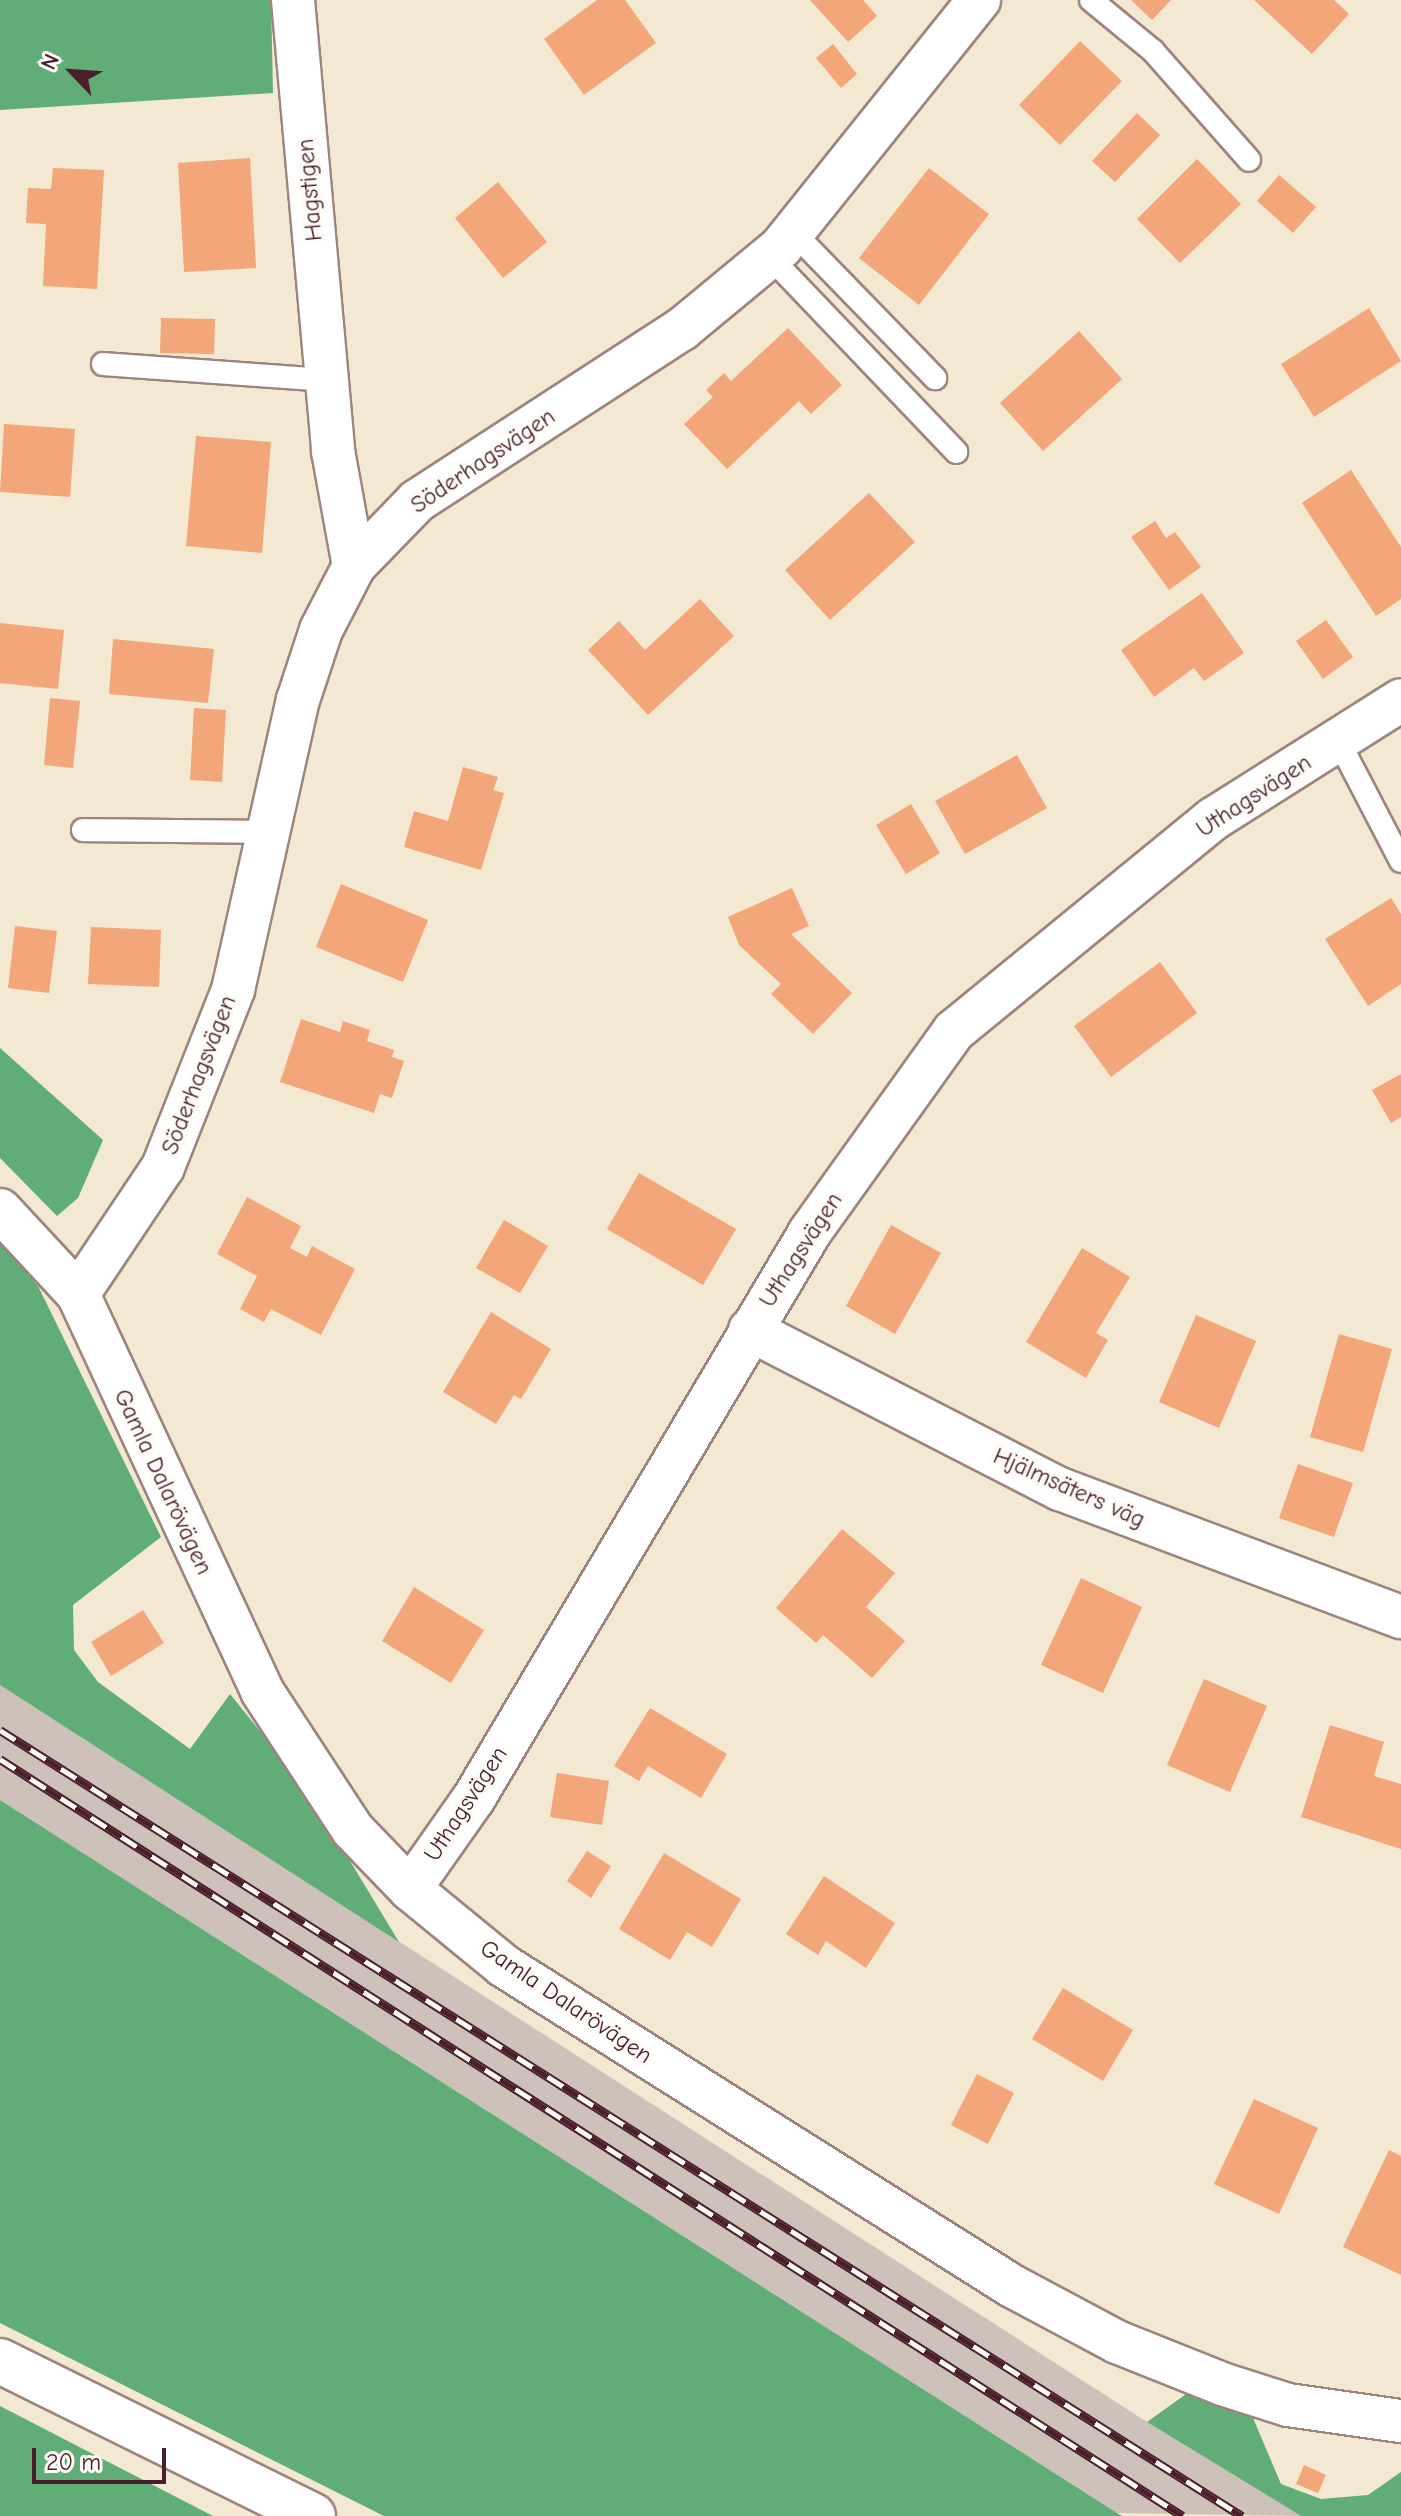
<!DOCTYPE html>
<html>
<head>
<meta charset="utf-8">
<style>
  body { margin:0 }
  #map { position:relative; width:1401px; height:2516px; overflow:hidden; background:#f3e8d1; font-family:"Comic Neue",sans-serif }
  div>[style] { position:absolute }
  .industrial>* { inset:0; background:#cec1ba }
  .forest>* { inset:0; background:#60ad78 }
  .building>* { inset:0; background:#f2a67a }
  .roads { filter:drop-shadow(2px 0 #9e847e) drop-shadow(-2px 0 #9e847e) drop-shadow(0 2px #9e847e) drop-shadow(0 -2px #9e847e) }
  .service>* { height:22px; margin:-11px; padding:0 11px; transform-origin:11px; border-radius:11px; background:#fff }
  .minor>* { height:42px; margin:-21px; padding:0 21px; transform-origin:21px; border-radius:21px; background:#fff }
  .tertiary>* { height:44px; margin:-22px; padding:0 22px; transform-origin:22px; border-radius:22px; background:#fff }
  .rail>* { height:9px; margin-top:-4.5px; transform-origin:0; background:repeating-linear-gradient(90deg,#fdfcf7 0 18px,#4a1f2b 0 36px); box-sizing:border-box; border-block:2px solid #4a1f2b }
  span { translate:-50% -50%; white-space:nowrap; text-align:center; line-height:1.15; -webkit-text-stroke:8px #fdfcf7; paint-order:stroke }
  .street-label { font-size:24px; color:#4a1f2b }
  .north { position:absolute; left:32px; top:32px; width:80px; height:80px; -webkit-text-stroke:6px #fdfcf7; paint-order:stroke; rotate:295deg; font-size:22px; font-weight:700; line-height:32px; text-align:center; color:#4a1f2b }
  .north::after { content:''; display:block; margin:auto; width:28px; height:36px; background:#4a1f2b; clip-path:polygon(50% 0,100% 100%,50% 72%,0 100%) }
  .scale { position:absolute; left:32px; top:2448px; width:134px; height:36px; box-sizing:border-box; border:4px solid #4a1f2b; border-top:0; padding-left:10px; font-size:24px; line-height:28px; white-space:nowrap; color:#4a1f2b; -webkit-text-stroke:6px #fdfcf7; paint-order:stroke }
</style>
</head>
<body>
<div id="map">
  <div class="industrial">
    <i style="clip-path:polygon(0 1685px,1147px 2422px,1301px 2516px,1117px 2513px,0 1800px)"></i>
  </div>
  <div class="forest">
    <i style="clip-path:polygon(0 0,271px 0,273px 93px,0 110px)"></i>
    <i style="clip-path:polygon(0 1048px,103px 1140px,78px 1198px,57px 1216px,0 1158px)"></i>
    <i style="clip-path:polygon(0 1243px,38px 1286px,161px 1537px,73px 1605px,74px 1650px,98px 1682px,190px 1749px,230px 1694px,306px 1788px,399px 1942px,0 1685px)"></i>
    <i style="clip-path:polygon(0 1800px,1117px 2513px,1122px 2516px,384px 2516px,0 2323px)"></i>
    <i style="clip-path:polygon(1189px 2392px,1253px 2418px,1281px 2484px,1321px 2499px,1368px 2495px,1401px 2472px,1401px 2516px,1301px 2516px,1147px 2422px)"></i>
    <i style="clip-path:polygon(0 2406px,213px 2516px,0 2516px)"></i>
  </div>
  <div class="building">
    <i style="clip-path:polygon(597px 0,625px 0,656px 43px,584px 95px,544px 39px)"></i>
    <i style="clip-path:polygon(810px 0,863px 0,877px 16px,848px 42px)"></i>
    <i style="clip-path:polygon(1131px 0,1171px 0,1152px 20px)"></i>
    <i style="clip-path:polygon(1254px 0,1334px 0,1349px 14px,1312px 54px)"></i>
    <i style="clip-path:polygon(1080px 41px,1122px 81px,1060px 145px,1019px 105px)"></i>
    <i style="clip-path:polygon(833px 44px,857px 74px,841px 88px,816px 58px)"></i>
    <i style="clip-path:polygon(1137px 113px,1160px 135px,1115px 182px,1092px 161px)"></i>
    <i style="clip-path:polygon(250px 158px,256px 268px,184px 272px,178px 163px)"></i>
    <i style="clip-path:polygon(1197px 159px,1241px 204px,1180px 263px,1137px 219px)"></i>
    <i style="clip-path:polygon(53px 168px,104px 170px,97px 289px,43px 286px,46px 224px,26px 223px,28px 188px,51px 189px)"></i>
    <i style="clip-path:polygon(929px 168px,989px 214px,919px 305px,859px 258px)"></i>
    <i style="clip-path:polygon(1279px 175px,1316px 207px,1293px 233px,1257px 201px)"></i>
    <i style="clip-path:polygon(498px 182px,547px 242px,503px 278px,455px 218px)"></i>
    <i style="clip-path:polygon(1369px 308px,1401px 361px,1314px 417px,1281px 364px)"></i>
    <i style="clip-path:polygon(161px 318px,215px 319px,214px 354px,160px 353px)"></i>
    <i style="clip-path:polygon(788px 328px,842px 385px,811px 414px,799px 401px,727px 469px,684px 424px,713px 397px,706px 390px,724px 373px,731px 381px)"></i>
    <i style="clip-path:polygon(1079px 331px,1122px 379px,1043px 451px,1000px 403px)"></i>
    <i style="clip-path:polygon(4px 424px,75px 429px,70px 497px,0 492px)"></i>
    <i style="clip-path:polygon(196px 436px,271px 442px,262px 553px,186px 546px)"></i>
    <i style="clip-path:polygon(1351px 470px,1401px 547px,1401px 599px,1376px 616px,1302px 503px)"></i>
    <i style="clip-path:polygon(869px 493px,915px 542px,830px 620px,785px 570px)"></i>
    <i style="clip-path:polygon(1155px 521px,1166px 538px,1175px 532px,1201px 567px,1169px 590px,1131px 537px)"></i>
    <i style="clip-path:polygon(1202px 593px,1244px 653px,1204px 681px,1194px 668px,1154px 697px,1121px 650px)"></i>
    <i style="clip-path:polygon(700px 599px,734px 636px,648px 715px,588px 650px,619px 621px,645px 650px)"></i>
    <i style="clip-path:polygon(1326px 620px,1353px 657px,1323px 679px,1296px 641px)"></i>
    <i style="clip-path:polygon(0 623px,64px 630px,58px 689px,0 683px)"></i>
    <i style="clip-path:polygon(113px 639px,214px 649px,208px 703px,109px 694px)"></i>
    <i style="clip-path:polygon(50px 698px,80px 701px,73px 768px,44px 765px)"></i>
    <i style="clip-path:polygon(194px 708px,226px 710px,222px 782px,190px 780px)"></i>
    <i style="clip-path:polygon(1017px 755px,1047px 808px,965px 854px,935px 801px)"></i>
    <i style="clip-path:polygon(463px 767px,498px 777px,493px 790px,504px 793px,481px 870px,404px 847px,414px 811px,448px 821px)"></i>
    <i style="clip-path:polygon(911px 804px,940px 853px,906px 874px,876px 825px)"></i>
    <i style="clip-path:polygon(341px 884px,428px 920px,403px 982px,316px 947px)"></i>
    <i style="clip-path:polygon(792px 888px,809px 926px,791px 934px,852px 993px,813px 1034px,771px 994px,781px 984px,739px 945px,728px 917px)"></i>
    <i style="clip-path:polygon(1391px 898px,1401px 914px,1401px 984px,1368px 1006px,1325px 939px)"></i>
    <i style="clip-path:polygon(15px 926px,57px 931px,49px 993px,8px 988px)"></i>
    <i style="clip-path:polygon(91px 927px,161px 930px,159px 987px,88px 984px)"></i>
    <i style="clip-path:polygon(1160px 962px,1197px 1013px,1111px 1077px,1074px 1026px)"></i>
    <i style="clip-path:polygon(301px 1019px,340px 1032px,343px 1021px,370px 1030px,367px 1041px,394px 1050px,392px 1057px,404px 1061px,392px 1098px,380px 1094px,374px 1113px,280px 1082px)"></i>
    <i style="clip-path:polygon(1401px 1074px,1401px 1117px,1391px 1123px,1372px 1090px)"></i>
    <i style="clip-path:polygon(639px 1173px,736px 1229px,703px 1285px,607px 1229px)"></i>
    <i style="clip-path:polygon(247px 1197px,301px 1226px,290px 1248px,307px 1257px,312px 1246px,355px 1269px,321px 1335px,271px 1309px,264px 1322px,240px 1309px,257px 1276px,217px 1254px)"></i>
    <i style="clip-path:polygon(504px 1220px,548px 1246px,520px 1293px,476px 1268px)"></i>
    <i style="clip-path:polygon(891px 1225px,941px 1253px,895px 1334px,846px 1306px)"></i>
    <i style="clip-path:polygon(1082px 1248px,1130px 1277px,1096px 1333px,1108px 1340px,1086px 1378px,1026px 1342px)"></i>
    <i style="clip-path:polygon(491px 1312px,551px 1349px,521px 1399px,514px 1395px,496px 1424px,443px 1392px)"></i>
    <i style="clip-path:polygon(1196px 1315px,1256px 1341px,1219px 1428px,1159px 1402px)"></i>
    <i style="clip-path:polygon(1339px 1334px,1392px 1349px,1363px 1452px,1310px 1437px)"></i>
    <i style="clip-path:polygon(1298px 1464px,1353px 1483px,1334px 1537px,1279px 1518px)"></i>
    <i style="clip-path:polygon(842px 1529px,895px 1573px,866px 1607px,905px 1641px,872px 1678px,823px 1635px,816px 1643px,776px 1608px)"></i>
    <i style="clip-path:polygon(1081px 1578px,1142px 1607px,1103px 1693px,1041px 1665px)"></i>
    <i style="clip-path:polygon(414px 1587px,484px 1630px,451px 1683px,382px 1641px)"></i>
    <i style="clip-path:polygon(143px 1610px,164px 1643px,111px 1676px,91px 1642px)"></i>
    <i style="clip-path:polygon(1204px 1679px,1267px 1706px,1230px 1792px,1167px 1765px)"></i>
    <i style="clip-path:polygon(650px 1708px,727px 1754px,701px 1798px,648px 1766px,639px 1781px,614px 1766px)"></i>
    <i style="clip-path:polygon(1330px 1725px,1384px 1742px,1374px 1776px,1401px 1784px,1401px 1849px,1301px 1817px)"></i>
    <i style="clip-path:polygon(557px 1773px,609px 1781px,602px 1825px,550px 1817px)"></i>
    <i style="clip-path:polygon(587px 1851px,611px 1866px,591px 1898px,567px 1881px)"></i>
    <i style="clip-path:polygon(664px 1853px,741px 1899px,712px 1947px,687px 1932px,670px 1960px,619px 1929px)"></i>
    <i style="clip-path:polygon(824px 1876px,895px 1923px,866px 1968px,826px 1941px,818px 1955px,786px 1934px)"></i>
    <i style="clip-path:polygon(1063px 1988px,1133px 2030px,1103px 2081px,1032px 2039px)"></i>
    <i style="clip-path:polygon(977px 2074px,1014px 2093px,988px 2144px,951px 2125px)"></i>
    <i style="clip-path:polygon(1254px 2099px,1318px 2128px,1279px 2214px,1214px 2184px)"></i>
    <i style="clip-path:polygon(1389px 2150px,1401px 2156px,1401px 2275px,1343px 2247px)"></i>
    <i style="clip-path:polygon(1304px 2465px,1326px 2475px,1318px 2493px,1296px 2484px)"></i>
  </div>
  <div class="roads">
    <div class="service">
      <i style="left:1091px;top:0;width:80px;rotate:39.4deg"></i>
      <i style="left:1153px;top:51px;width:145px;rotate:48.6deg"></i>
      <i style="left:793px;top:232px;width:204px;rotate:45.8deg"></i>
      <i style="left:769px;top:256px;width:271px;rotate:46.3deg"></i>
      <i style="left:103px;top:364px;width:225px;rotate:4.1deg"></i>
      <i style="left:1339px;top:742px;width:134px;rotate:62.5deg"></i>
      <i style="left:83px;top:830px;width:185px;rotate:0.6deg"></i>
    </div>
    <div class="minor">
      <i style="left:293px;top:0;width:453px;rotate:84.9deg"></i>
      <i style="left:333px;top:451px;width:117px;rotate:79.7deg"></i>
      <i style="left:0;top:1210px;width:115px;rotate:47.1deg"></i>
      <i style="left:78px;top:1294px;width:438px;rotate:65.1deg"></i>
      <i style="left:262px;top:1691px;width:166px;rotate:56.8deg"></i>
      <i style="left:353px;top:1830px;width:82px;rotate:46deg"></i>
      <i style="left:410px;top:1889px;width:122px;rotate:39.3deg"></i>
      <i style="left:504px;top:1966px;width:600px;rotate:32.21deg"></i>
      <i style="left:1012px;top:2286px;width:119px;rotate:28.1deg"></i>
      <i style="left:1117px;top:2342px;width:116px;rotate:21.7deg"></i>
      <i style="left:1225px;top:2385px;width:66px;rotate:17.6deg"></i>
      <i style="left:1288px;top:2405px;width:114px;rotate:8.1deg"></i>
      <i style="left:78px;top:1294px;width:153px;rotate:-56.2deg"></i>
      <i style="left:163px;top:1167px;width:190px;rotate:-68.4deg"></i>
      <i style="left:233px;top:990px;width:297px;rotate:-77.4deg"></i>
      <i style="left:298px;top:700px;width:74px;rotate:-71.8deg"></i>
      <i style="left:321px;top:630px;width:72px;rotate:-62.7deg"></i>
      <i style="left:354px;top:566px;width:91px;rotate:-45.9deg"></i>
      <i style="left:417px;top:501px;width:316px;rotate:-33deg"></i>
      <i style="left:682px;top:329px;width:129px;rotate:-39.6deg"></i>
      <i style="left:781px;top:247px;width:317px;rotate:-51.3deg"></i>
      <i style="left:750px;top:1330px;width:348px;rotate:27.2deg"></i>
      <i style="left:1060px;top:1489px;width:364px;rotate:20.6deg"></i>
      <i style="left:410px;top:1889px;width:111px;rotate:-54.9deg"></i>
      <i style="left:474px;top:1798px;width:658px;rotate:-59.3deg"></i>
      <i style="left:810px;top:1232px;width:247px;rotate:-54.4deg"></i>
      <i style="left:954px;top:1031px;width:335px;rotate:-39.3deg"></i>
      <i style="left:1213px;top:819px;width:222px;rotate:-32.3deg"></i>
    </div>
    <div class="tertiary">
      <i style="left:0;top:2361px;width:349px;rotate:26.3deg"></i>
    </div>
  </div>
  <div class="rail">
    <i style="left:0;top:1730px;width:1470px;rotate:32.33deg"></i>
    <i style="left:0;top:1759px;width:1404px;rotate:32.62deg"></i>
  </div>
  <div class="street-label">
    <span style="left:310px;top:190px;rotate:-95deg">Hagstigen</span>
    <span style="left:483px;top:461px;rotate:-34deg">Söderhagsvägen</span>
    <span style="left:1254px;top:796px;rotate:-33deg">Uthagsvägen</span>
    <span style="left:199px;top:1075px;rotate:-69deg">Söderhagsvägen</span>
    <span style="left:801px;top:1250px;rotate:-57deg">Uthagsvägen</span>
    <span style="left:163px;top:1482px;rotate:65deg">Gamla Dalarövägen</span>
    <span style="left:1069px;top:1488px;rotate:24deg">Hjälmsäters väg</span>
    <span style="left:466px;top:1804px;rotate:-57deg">Uthagsvägen</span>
    <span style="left:566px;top:2002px;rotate:34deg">Gamla Dalarövägen</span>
  </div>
  <div class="north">N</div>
  <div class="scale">20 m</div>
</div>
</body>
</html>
